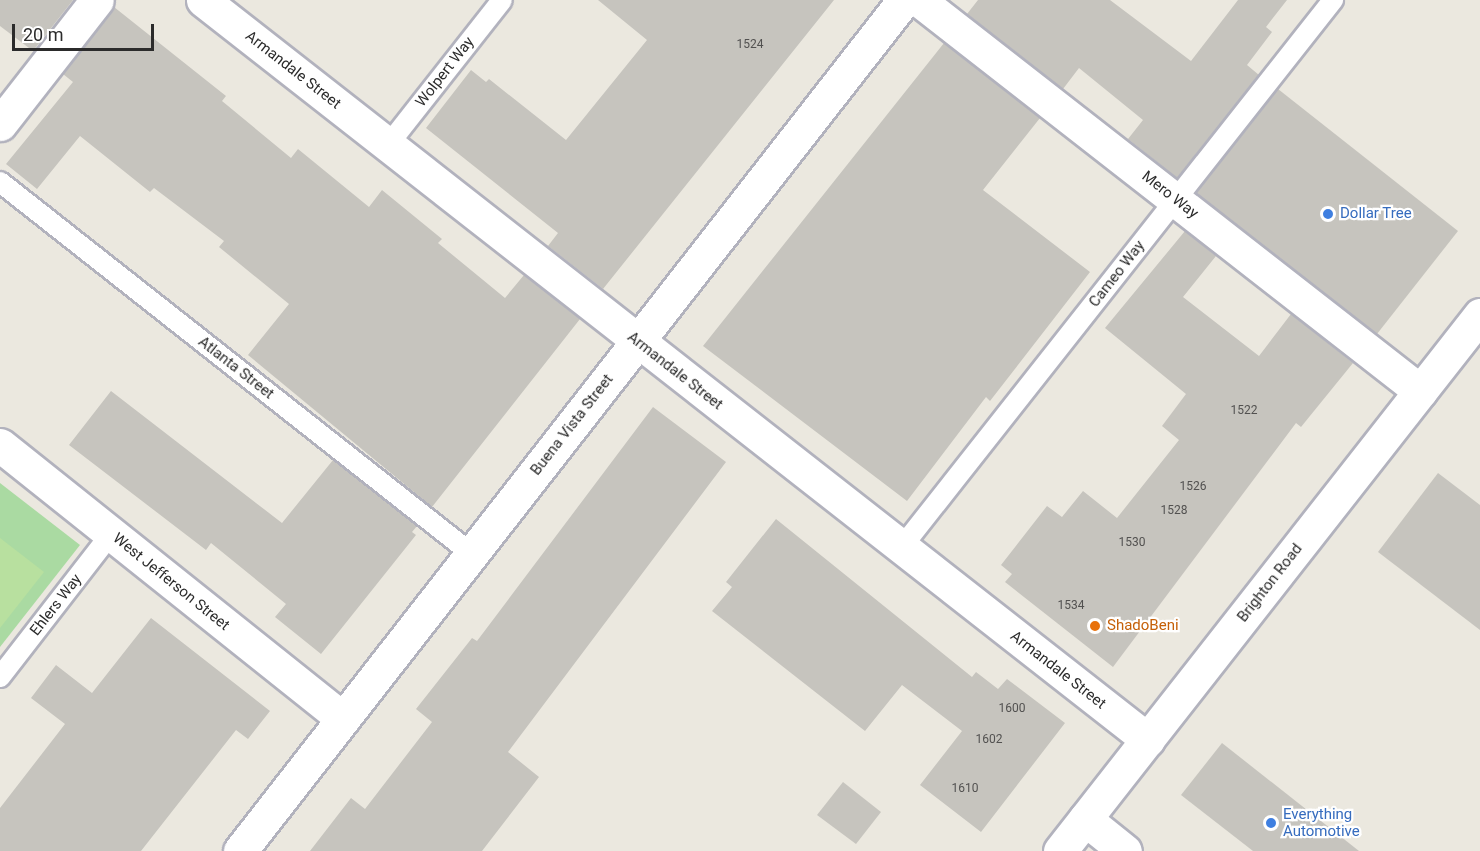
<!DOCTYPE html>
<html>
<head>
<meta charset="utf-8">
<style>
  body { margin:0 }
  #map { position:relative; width:1480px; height:851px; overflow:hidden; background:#ebe8df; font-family:Roboto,sans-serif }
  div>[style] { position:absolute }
  .green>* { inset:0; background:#aadaa2 }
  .pitch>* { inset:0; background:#b8e09f }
  .building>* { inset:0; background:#c6c4be }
  .roads { filter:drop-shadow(2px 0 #b2b2bd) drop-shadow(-2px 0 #b2b2bd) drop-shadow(0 2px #b2b2bd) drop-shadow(0 -2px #b2b2bd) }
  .lane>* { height:20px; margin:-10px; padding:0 10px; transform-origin:10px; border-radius:10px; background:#fff }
  .street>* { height:33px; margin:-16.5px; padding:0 16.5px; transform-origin:16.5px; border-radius:16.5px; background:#fff }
  .secondary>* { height:33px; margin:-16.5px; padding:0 16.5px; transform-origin:16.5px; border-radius:16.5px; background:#fff }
  .dots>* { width:16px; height:16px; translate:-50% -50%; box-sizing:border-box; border:3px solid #fff; border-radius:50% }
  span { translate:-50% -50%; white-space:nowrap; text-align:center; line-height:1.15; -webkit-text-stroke:4.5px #fff; paint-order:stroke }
  .number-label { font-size:12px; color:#525150 }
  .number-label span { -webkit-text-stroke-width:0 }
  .street-label { font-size:15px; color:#2b2b2b }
  .shop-label { font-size:15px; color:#366cbe }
  .left { translate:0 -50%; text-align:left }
  .food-label { font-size:15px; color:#c56008 }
  .scale { position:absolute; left:12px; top:24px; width:142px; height:27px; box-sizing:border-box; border:3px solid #2b2b2b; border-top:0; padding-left:8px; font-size:18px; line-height:21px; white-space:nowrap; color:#2b2b2b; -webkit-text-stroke:4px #fff; paint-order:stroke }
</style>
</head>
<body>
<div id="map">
  <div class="green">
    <i style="clip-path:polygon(0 483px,80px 545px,0 647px)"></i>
  </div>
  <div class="pitch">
    <i style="clip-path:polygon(0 538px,44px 572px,0 628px)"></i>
  </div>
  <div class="building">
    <i style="clip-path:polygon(0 0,73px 0,33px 51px,0 26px)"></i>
    <i style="clip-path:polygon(598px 0,834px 0,603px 289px,548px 246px,558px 233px,426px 128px,471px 70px,486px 82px,489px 79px,566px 140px,647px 40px)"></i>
    <i style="clip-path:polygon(978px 0,1110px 0,1191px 61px,1238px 0,1287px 0,1266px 27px,1272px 32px,1247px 65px,1259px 75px,1177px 178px,1128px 139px,1143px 120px,1079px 68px,1063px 89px,967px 14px)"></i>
    <i style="clip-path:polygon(114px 7px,226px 96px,222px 101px,291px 158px,298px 149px,369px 207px,382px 190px,442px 239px,438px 243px,505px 298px,524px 275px,580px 319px,432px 507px,248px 355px,289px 304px,219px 247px,224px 241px,154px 188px,150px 192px,80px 136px,37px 189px,6px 164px,73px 82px,63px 74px)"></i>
    <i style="clip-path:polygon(944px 43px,1040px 118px,983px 190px,1090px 272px,990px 401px,986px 397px,907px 501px,703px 346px)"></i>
    <i style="clip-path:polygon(1278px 89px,1458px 231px,1377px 334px,1196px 193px)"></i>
    <i style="clip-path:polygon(1185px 231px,1216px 256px,1183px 297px,1259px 356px,1291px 314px,1353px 363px,1301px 427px,1296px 423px,1113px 667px,1005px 582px,1012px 574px,1001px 565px,1047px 506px,1062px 517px,1083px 491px,1117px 518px,1179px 440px,1162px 426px,1186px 394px,1105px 328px)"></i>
    <i style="clip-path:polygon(111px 391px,282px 523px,333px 460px,417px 526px,412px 532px,416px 535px,321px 654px,275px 617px,286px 604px,211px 543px,206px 550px,69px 445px)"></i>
    <i style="clip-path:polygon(653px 407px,726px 462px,508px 752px,539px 777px,482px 851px,310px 851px,351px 798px,365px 809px,432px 722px,416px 709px,472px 638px,477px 641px)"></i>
    <i style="clip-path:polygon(1438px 473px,1480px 505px,1480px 630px,1378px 552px)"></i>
    <i style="clip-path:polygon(776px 519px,972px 677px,976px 672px,998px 689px,1007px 679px,1065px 723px,981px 832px,920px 785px,962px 731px,902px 685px,865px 731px,712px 611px,732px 587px,726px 582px)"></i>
    <i style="clip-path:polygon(151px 618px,270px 711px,248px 739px,236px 730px,141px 851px,0 851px,0 808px,65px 724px,31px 698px,56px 665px,92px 693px)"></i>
    <i style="clip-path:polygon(1222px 743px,1359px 851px,1253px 851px,1181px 795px)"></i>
    <i style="clip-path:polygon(843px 782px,881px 812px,856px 844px,817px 815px)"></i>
  </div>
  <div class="roads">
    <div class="lane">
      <i style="left:388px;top:145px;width:184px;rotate:-51.8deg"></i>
      <i style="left:0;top:182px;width:601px;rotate:38.24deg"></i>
      <i style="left:901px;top:548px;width:698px;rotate:-51.75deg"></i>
      <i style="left:0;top:677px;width:181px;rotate:-52.2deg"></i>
    </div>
    <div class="street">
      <i style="left:203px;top:0;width:1200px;rotate:38.06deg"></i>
      <i style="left:919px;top:0;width:636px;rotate:37.97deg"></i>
      <i style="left:0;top:124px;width:157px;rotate:-52deg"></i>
      <i style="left:0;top:445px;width:439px;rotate:38.6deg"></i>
      <i style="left:1085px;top:819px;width:51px;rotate:38.7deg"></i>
      <i style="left:240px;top:851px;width:1079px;rotate:-52.04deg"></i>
    </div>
    <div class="secondary">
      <i style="left:1060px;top:851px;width:681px;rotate:-51.92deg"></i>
    </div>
  </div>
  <div class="dots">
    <i style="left:1328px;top:214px;background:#3f7fe0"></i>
    <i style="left:1095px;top:626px;background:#e8710a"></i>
    <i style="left:1271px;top:823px;background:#3f7fe0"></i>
  </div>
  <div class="number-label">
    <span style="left:750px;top:45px">1524</span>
    <span style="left:1244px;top:411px">1522</span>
    <span style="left:1193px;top:487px">1526</span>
    <span style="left:1174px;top:511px">1528</span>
    <span style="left:1132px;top:543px">1530</span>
    <span style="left:1071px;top:606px">1534</span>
    <span style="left:1012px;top:709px">1600</span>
    <span style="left:989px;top:740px">1602</span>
    <span style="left:965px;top:789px">1610</span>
  </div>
  <div class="street-label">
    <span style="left:293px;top:70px;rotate:38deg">Armandale Street</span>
    <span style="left:445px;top:72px;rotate:-52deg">Wolpert Way</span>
    <span style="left:1170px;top:195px;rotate:38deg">Mero Way</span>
    <span style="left:1117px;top:274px;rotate:-52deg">Cameo Way</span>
    <span style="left:236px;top:368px;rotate:38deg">Atlanta Street</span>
    <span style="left:675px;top:371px;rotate:38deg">Armandale Street</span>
    <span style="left:572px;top:425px;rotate:-52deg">Buena Vista Street</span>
    <span style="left:171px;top:582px;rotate:39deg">West Jefferson Street</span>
    <span style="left:1270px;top:583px;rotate:-52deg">Brighton Road</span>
    <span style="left:56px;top:605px;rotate:-52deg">Ehlers Way</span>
    <span style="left:1058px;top:670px;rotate:38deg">Armandale Street</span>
  </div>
  <div class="shop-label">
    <span class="left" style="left:1340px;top:214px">Dollar Tree</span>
    <span class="left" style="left:1283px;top:823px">Everything<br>Automotive</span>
  </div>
  <div class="food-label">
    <span class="left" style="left:1107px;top:626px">ShadoBeni</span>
  </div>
  <div class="scale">20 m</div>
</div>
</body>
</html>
